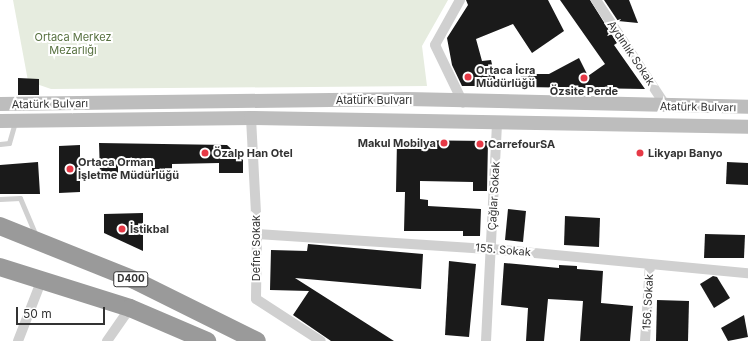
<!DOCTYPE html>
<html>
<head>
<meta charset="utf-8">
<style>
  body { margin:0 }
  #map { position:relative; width:748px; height:341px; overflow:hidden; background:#fff; font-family:Inter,sans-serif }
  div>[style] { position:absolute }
  .green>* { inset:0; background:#e6ecdf }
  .building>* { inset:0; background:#1a1a1a }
  .lane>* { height:5px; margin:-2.5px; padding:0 2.5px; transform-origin:2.5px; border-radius:2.5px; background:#d0d0d0 }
  .street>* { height:10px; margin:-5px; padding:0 5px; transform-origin:5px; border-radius:5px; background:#d0d0d0 }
  .secondary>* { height:14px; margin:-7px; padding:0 7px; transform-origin:7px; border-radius:7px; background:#bdbdbd }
  .highway>* { height:18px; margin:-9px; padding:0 9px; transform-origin:9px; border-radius:9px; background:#9a9a9a }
  .dots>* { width:11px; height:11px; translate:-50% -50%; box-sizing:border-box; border:2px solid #fff; border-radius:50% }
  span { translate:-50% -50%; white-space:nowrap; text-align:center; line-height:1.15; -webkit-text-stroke:4px #fff; paint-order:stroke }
  .shield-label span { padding:1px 3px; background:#fff; border:1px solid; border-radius:3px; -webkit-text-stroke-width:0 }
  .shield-label { font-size:10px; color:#333; font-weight:700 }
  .park-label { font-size:11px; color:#56703f }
  .street-label { font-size:11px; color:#333 }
  .poi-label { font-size:11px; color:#333; font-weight:700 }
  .left { translate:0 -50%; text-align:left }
  .right { translate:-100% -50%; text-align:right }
  .scale { position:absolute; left:16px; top:307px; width:89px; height:18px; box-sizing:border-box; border:2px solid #333; border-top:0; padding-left:5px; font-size:12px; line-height:14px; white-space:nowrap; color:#333; -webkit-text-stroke:3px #fff; paint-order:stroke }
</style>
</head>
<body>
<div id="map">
  <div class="green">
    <i style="clip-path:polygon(13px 0,448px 0,422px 46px,427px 86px,51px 89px,28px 81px)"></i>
  </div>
  <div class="building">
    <i style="clip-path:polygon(466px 0,548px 0,564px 31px,532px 53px,513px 24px,476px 39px,482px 61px,491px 60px,497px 86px,462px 86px,452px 65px,447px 38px,468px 5px)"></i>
    <i style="clip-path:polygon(560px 0,590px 0,617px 43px,614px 45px,645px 89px,525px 87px,520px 74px,549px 74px,579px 58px,588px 76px,605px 64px)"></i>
    <i style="clip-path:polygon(604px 0,629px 0,638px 23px,618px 21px)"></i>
    <i style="clip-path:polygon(18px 78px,39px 79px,39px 95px,18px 95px)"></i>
    <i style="clip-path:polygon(397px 140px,488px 141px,487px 191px,473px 191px,473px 182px,420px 181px,420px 199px,428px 200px,428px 206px,481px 209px,480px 236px,463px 236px,463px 231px,404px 231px,405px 192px,396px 192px)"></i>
    <i style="clip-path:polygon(99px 143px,227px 145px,243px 160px,243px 173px,219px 173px,219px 163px,172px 164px,172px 172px,152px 172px,152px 164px,118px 165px,118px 173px,100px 173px)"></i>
    <i style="clip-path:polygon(80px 145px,80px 192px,59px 193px,59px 146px)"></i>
    <i style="clip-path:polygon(38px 162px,40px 194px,0 194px,0 165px)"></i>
    <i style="clip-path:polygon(727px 162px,748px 163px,748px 185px,726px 184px)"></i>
    <i style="clip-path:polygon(508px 209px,526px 211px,523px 242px,505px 240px)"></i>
    <i style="clip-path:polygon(143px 213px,143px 251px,104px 233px,104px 214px)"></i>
    <i style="clip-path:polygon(565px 216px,600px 218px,599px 247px,564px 245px)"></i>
    <i style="clip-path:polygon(705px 234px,745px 235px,744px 258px,704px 258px)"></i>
    <i style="clip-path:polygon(308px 244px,423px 254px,421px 289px,295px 278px,394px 341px,331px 341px,293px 315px,309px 291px,270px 290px,271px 250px,307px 251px)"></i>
    <i style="clip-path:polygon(449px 261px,476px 264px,469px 337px,445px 335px)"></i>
    <i style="clip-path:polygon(504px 263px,559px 268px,559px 265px,577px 266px,577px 269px,603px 271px,601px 303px,633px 306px,630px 341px,580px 341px,583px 301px,548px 299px,544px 341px,526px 341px,528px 308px,501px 305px)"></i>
    <i style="clip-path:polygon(713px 276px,717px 277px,730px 298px,714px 308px,700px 284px)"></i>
    <i style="clip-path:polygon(657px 300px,689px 301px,688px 341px,656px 341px)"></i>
    <i style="clip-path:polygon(744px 315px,748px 337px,728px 341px,721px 328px)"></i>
  </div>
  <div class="lane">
    <i style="left:0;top:144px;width:9px;rotate:-6deg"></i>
    <i style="left:9px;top:143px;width:22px;rotate:-74deg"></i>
    <i style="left:0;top:199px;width:20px;rotate:-3deg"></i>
    <i style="left:20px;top:198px;width:39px;rotate:67deg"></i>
  </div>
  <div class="street">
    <i style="left:460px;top:0;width:51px;rotate:119.1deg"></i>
    <i style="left:435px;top:45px;width:64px;rotate:64.2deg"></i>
    <i style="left:596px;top:0;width:127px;rotate:56.6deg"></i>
    <i style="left:251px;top:118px;width:116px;rotate:87deg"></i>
    <i style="left:257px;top:234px;width:65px;rotate:90.9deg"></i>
    <i style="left:256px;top:299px;width:77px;rotate:32.9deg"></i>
    <i style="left:257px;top:234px;width:235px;rotate:3.7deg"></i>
    <i style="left:492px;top:249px;width:257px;rotate:5.4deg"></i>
    <i style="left:18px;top:341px;width:66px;rotate:-68.8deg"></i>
    <i style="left:107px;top:341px;width:40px;rotate:-55.1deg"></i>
    <i style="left:486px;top:341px;width:218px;rotate:-87.1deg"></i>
    <i style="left:645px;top:341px;width:77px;rotate:-86.3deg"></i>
  </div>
  <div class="secondary">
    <i style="left:0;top:104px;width:407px;rotate:-0.7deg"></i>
    <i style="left:407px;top:99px;width:341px;rotate:1.3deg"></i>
    <i style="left:0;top:121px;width:251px;rotate:-0.7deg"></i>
    <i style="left:251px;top:118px;width:497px;rotate:1deg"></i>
  </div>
  <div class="highway">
    <i style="left:0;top:226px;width:144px;rotate:21.9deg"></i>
    <i style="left:134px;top:280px;width:137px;rotate:26.4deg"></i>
    <i style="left:0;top:267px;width:136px;rotate:17.5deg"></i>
    <i style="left:130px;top:308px;width:84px;rotate:23.2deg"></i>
  </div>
  <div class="dots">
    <i style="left:468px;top:77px;background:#e63946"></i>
    <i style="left:584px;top:78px;background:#e63946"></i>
    <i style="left:444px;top:143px;background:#e63946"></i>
    <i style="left:480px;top:144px;background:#e63946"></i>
    <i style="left:205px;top:153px;background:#e63946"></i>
    <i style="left:640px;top:153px;background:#e63946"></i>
    <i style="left:70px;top:169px;background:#e63946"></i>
    <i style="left:122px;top:229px;background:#e63946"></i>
  </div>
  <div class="shield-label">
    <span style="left:131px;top:279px">D400</span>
  </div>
  <div class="park-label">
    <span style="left:73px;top:44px">Ortaca Merkez<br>Mezarlığı</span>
  </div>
  <div class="street-label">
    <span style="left:631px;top:53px;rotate:56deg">Aydınlık Sokak</span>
    <span style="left:374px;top:100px">Atatürk Bulvarı</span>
    <span style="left:50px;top:104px;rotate:-1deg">Atatürk Bulvarı</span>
    <span style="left:698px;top:107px;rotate:1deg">Atatürk Bulvarı</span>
    <span style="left:494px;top:196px;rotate:-87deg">Çağlar Sokak</span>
    <span style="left:256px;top:248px;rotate:-90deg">Defne Sokak</span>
    <span style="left:503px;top:250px;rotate:5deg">155. Sokak</span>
    <span style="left:648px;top:302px;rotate:-87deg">156. Sokak</span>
  </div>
  <div class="poi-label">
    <span class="left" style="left:476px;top:77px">Ortaca İcra<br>Müdürlüğü</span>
    <span style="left:584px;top:91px">Özsite Perde</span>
    <span class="right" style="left:436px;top:143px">Makul Mobilya</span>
    <span class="left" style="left:488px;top:144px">CarrefourSA</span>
    <span class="left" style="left:213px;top:153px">Özalp Han Otel</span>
    <span class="left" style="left:648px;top:153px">Likyapı Banyo</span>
    <span class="left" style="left:78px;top:169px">Ortaca Orman<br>İşletme Müdürlüğü</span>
    <span class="left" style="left:130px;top:229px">İstikbal</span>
  </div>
  <div class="scale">50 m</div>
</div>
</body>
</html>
